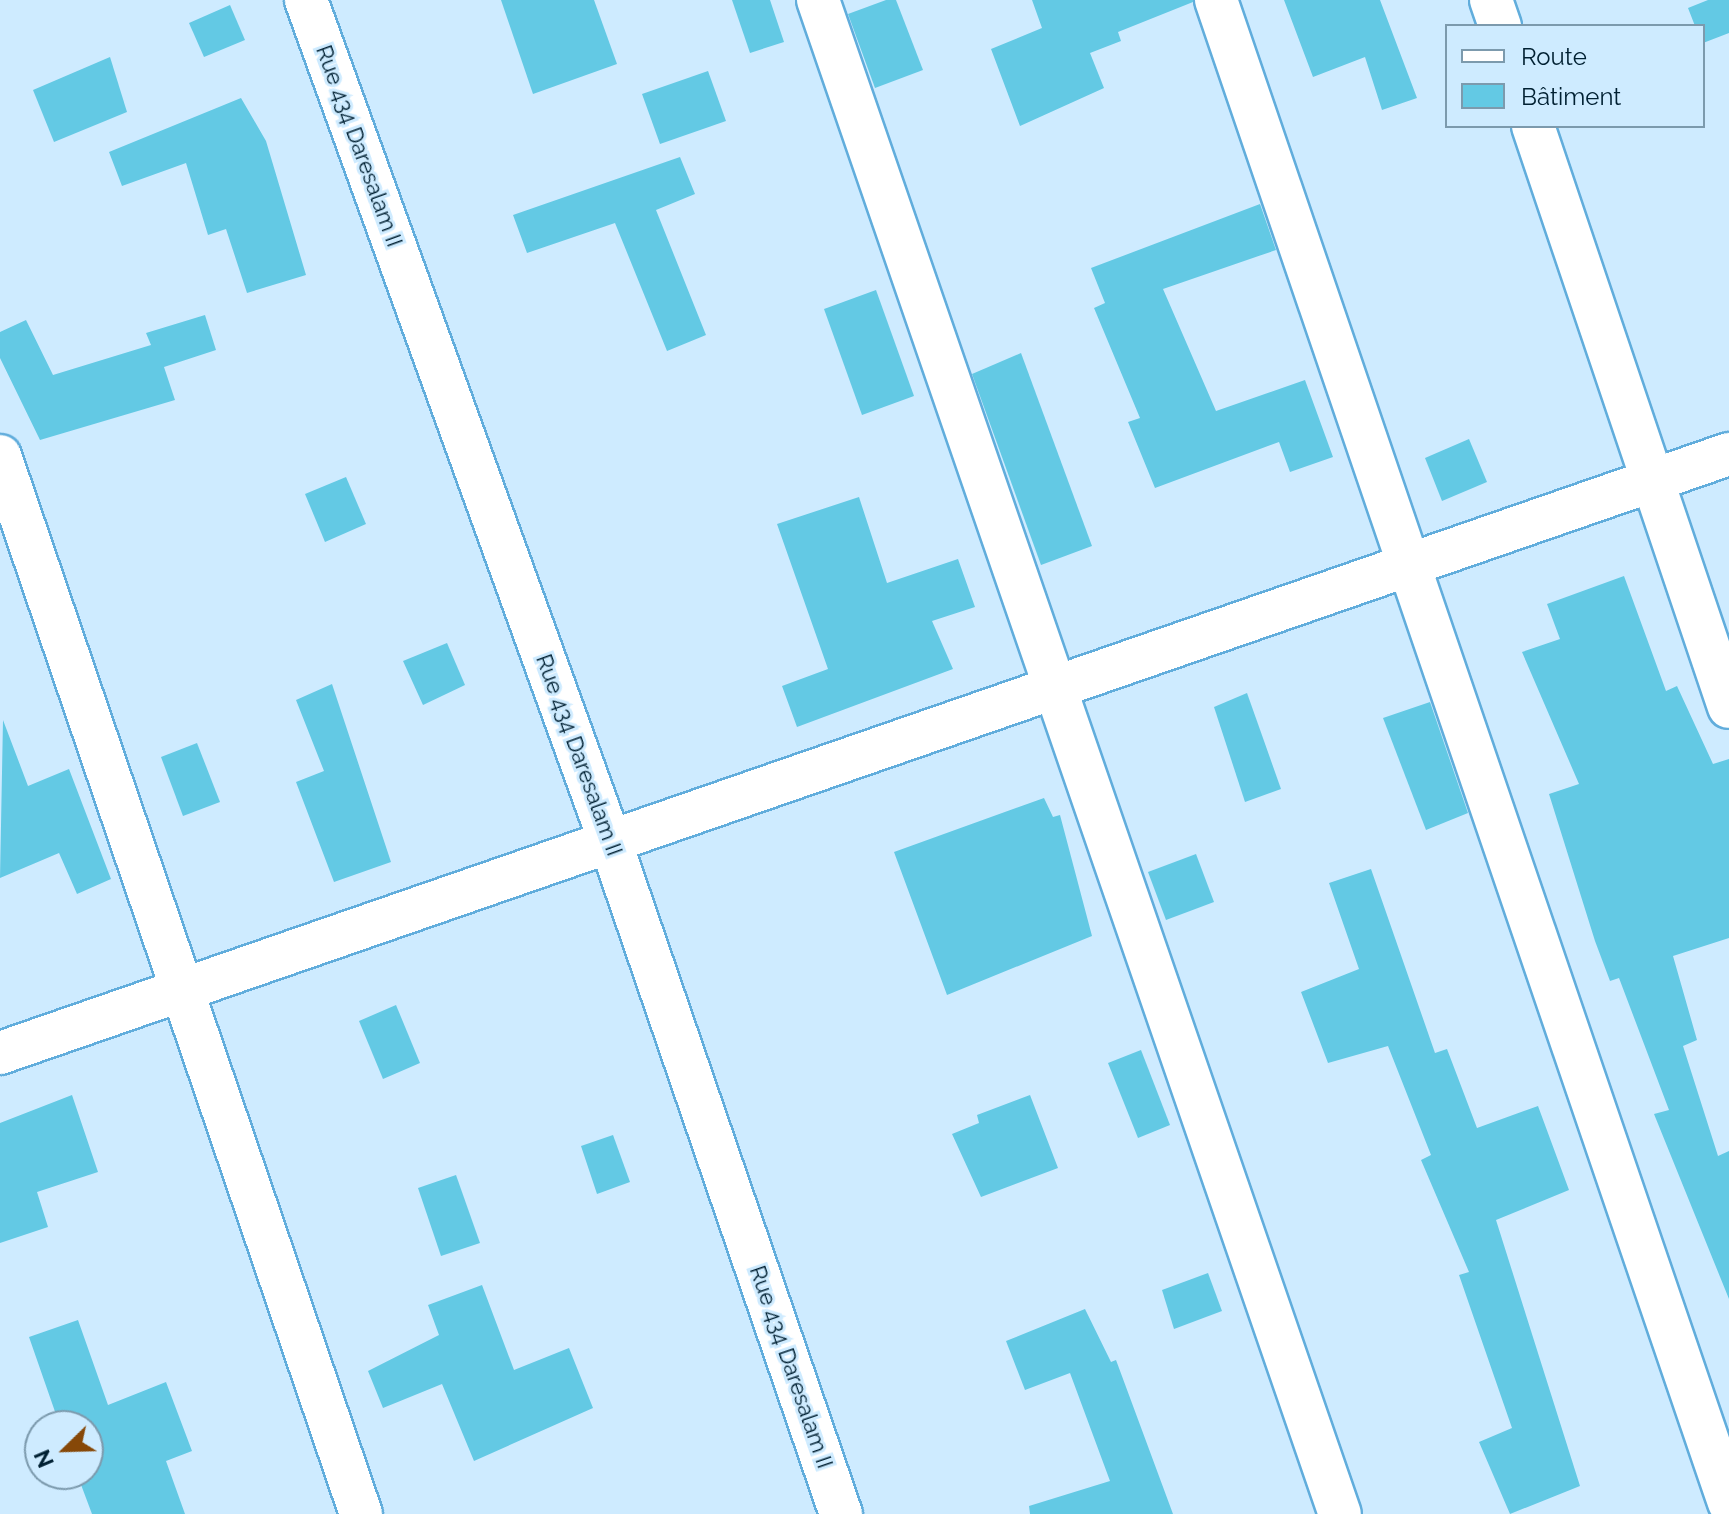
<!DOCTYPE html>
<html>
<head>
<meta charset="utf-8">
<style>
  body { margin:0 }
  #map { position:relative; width:1729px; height:1514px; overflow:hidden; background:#ceebff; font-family:Raleway,sans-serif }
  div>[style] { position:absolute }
  .building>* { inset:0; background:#63c9e4 }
  .roads { filter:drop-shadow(2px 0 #61addc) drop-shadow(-2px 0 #61addc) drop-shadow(0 2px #61addc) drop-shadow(0 -2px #61addc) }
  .street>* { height:42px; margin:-21px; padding:0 21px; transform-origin:21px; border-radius:21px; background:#fff }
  span { translate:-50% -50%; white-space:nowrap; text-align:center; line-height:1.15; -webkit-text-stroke:6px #ceebff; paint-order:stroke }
  .street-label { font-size:22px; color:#002032 }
  .legend { position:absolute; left:1445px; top:24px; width:260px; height:104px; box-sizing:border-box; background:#ceebff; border:2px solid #7c9aad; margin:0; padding:10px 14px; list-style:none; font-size:24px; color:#002032 }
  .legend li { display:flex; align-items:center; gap:16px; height:40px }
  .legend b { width:40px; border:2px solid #7c9aad }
  .north { position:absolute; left:24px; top:1410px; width:80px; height:80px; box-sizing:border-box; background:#ceebff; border:2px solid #7c9aad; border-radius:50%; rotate:247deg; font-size:22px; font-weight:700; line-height:32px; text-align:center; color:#002032 }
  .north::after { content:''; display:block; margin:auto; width:28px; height:36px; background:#864808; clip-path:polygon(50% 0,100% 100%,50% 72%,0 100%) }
</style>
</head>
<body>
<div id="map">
  <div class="building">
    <i style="clip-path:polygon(501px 0,594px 0,617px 64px,533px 94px)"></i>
    <i style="clip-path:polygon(732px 0,770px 0,784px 42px,750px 53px)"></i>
    <i style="clip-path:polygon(886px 0,896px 0,923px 70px,875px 88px,848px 14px)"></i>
    <i style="clip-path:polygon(1032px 0,1193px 0,1193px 2px,1118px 32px,1121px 41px,1090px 53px,1104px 88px,1020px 126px,991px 49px,1042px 28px)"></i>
    <i style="clip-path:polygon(1284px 0,1380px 0,1417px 98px,1382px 110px,1365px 57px,1313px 77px)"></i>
    <i style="clip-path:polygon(1708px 0,1729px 0,1729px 33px,1703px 43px,1703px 26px,1695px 26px,1688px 8px)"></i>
    <i style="clip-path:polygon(230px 5px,245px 40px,204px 57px,189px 23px)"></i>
    <i style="clip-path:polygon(110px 57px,127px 112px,54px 142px,33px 90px)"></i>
    <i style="clip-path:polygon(708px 71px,726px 121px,660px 144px,642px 94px)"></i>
    <i style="clip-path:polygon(241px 98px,266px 141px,306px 275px,247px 293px,226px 229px,208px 235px,186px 163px,122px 186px,109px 152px)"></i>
    <i style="clip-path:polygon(680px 157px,695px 194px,656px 210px,706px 335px,667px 351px,615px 223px,527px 253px,513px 215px)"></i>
    <i style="clip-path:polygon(1260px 204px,1276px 250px,1163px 289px,1216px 411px,1305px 380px,1333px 457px,1290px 472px,1279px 442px,1155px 488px,1128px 422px,1140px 418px,1094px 308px,1105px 303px,1091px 268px)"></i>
    <i style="clip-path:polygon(876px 290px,914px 396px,862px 415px,824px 309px)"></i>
    <i style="clip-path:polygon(205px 315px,216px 350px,164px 367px,175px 400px,40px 440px,0 358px,0 332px,26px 320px,53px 375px,151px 345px,146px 333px)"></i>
    <i style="clip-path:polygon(1021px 353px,1092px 546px,1041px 565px,972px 374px)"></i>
    <i style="clip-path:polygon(1469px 439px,1487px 482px,1442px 501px,1425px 458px)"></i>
    <i style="clip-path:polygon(346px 477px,366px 524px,325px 542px,305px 494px)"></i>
    <i style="clip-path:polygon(859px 497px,887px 583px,958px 559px,975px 607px,932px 621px,953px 669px,797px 727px,782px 686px,828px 669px,777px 524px)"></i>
    <i style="clip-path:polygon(1624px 576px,1666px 691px,1677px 686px,1713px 764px,1729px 759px,1729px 938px,1673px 956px,1697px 1040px,1683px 1046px,1718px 1156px,1729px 1151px,1729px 1299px,1654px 1114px,1669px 1110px,1619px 978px,1610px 981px,1595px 941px,1549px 794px,1579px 784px,1522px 652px,1560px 639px,1547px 604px)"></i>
    <i style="clip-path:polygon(447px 643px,465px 685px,423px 705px,403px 661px)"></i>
    <i style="clip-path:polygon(332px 684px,391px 862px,334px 882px,296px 782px,324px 771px,296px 700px)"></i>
    <i style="clip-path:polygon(1247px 693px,1281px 789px,1245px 802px,1214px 707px)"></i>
    <i style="clip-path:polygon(1430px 702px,1468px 813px,1426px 830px,1383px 718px)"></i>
    <i style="clip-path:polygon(3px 720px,28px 786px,69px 769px,111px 879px,77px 894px,59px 853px,0 878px)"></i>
    <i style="clip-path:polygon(197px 743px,220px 802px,183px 816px,161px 757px)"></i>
    <i style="clip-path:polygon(1044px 798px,1053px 817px,1060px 815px,1092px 936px,947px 995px,894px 852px)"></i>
    <i style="clip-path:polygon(1196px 854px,1214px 902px,1166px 920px,1148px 872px)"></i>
    <i style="clip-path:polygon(1371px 869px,1435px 1053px,1447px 1049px,1477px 1128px,1538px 1106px,1569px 1190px,1496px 1220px,1580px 1486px,1510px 1514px,1479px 1442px,1512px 1428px,1459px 1275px,1469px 1272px,1421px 1160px,1431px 1155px,1388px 1046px,1328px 1063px,1301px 992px,1359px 969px,1329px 883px)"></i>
    <i style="clip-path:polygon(396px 1005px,420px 1063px,383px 1079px,359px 1021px)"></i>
    <i style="clip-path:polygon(1141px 1050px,1170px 1125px,1138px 1138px,1108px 1063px)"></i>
    <i style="clip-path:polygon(72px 1095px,98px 1172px,37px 1192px,48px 1227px,0 1243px,0 1123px)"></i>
    <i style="clip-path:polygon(1030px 1095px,1058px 1168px,981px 1197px,952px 1134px,979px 1123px,977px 1115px)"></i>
    <i style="clip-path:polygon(613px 1135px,630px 1182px,597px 1194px,581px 1146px)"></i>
    <i style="clip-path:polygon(456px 1175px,480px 1243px,441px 1256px,418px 1188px)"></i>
    <i style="clip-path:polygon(1208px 1273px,1222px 1311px,1174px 1329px,1162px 1290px)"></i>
    <i style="clip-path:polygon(482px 1285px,514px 1370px,569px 1348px,593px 1408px,474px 1461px,442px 1384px,383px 1408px,368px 1371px,439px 1335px,428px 1305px)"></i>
    <i style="clip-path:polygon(1085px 1309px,1111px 1362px,1116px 1360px,1173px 1514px,1030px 1514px,1029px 1506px,1110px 1481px,1070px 1373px,1025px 1390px,1006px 1341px)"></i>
    <i style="clip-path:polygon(78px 1320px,108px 1405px,166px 1382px,192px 1451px,166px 1461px,185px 1514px,92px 1514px,77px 1474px,88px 1474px,88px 1426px,60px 1426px,29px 1337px)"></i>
  </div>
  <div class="roads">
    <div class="street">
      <i style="left:306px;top:0;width:894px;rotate:70.13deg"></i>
      <i style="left:610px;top:841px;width:712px;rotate:71.06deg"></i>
      <i style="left:818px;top:0;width:1601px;rotate:70.98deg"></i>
      <i style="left:1216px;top:0;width:1588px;rotate:71.15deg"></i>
      <i style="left:1491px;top:0;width:28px;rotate:71deg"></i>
      <i style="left:1533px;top:126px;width:613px;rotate:71.36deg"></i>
      <i style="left:0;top:456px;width:1118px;rotate:71.16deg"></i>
      <i style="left:0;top:1053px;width:1830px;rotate:-19.11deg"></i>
    </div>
  </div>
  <div class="street-label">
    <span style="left:359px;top:146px;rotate:70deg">Rue 434 Daresalam II</span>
    <span style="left:579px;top:755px;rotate:70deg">Rue 434 Daresalam II</span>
    <span style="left:791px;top:1367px;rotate:71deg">Rue 434 Daresalam II</span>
  </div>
  <ul class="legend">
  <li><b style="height:10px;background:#fff"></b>Route</li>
  <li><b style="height:22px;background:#63c9e4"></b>Bâtiment</li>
  </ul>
  <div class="north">N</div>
</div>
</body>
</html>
